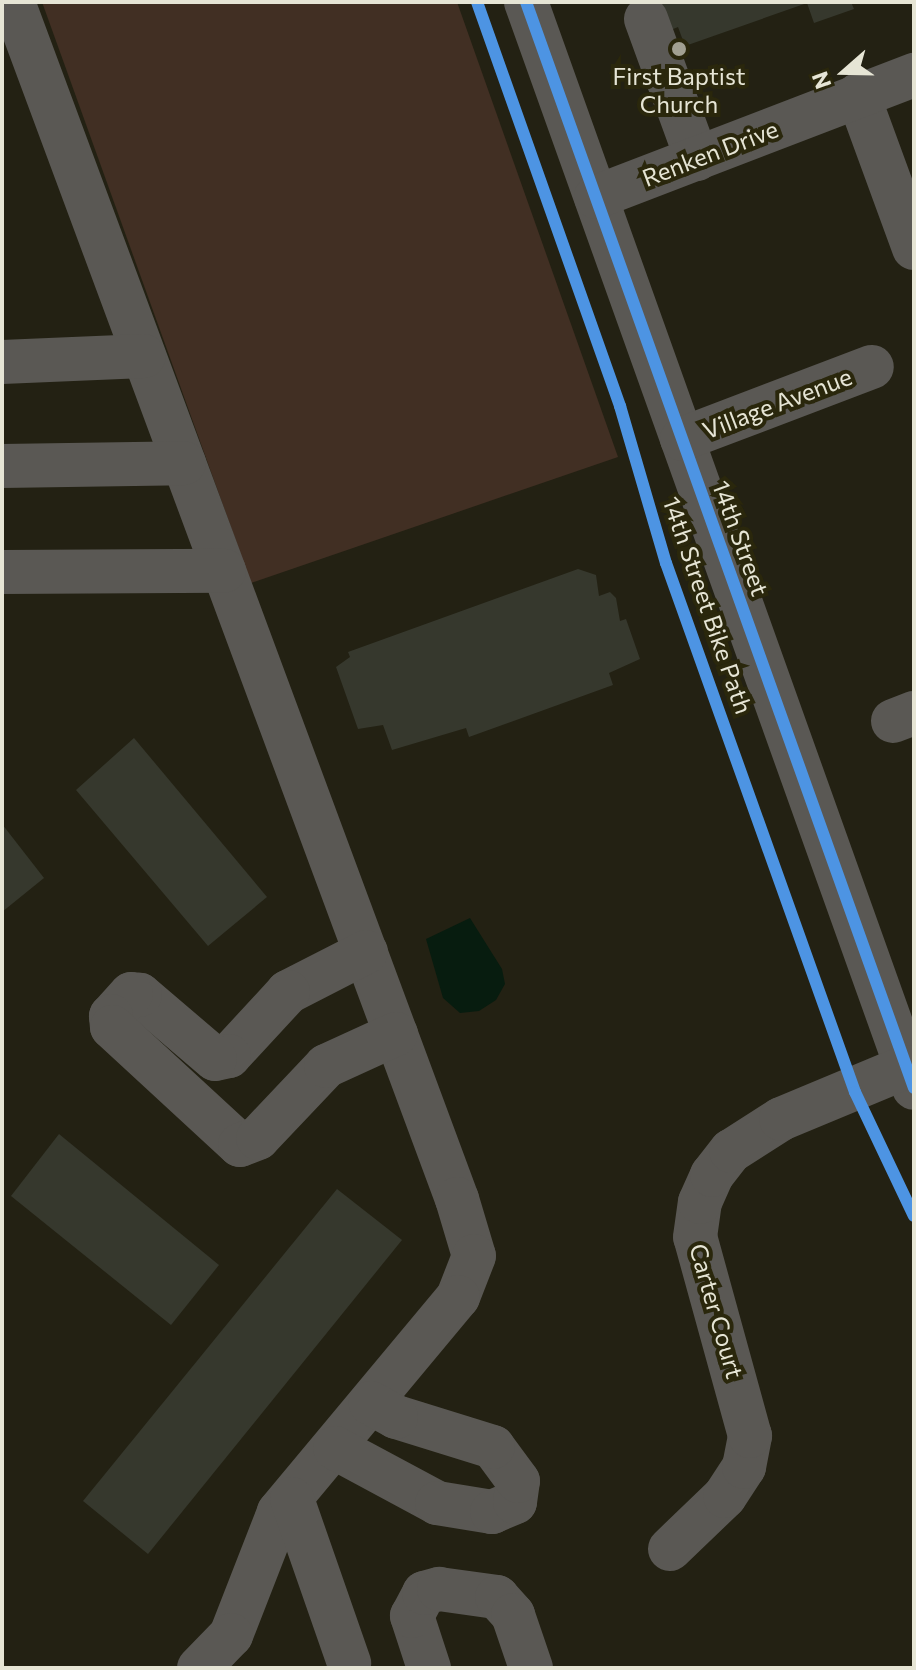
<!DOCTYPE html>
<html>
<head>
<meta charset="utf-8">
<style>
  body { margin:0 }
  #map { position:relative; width:916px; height:1670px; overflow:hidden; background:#232113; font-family:Commissioner,sans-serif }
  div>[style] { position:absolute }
  .green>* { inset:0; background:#412f23 }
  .water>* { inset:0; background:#071c0f }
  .building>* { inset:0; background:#36382d }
  .minor>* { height:44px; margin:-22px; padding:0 22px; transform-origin:22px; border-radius:22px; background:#5a5854 }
  .cycleway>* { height:12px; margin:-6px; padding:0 6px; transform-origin:6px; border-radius:6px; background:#4d94e3 }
  .dots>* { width:22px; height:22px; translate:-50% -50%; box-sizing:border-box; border:4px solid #2a270c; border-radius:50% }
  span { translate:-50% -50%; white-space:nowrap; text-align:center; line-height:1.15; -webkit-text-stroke:8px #2a270c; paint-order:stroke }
  .poi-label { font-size:24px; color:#e6e5d5 }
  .street-label { font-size:24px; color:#e6e5d5 }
  .frame { position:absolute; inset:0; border:4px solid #e6e5d5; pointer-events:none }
  .north { position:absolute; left:804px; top:32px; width:80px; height:80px; -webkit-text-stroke:6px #2a270c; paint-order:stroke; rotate:250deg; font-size:22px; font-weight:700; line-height:32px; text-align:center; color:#e6e5d5 }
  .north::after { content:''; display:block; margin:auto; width:28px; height:36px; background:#e6e5d5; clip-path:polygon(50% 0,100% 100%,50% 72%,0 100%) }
</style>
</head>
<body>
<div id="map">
  <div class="green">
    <i style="clip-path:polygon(42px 2px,457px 2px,618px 457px,251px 583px)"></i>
  </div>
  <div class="water">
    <i style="clip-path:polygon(470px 918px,502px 969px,505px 984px,496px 1000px,479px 1011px,460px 1013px,443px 998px,426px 939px)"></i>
  </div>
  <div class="building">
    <i style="clip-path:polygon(642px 2px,851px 2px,854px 9px,814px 23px,807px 3px,685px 46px,678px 27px,666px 32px)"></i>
    <i style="clip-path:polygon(578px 569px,596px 575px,599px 596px,610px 592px,616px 598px,620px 621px,626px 619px,640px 659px,609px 673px,613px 685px,469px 737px,466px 728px,392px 750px,383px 725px,358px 729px,336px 667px,350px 657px,348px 652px)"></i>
    <i style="clip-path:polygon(134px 738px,267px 897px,208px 946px,76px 790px)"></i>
    <i style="clip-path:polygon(2px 824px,44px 878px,2px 912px)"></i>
    <i style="clip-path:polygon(59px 1134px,219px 1265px,171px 1325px,11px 1196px)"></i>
    <i style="clip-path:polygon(337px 1189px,402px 1240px,148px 1554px,83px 1501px)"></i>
  </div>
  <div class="minor">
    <i style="left:13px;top:2px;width:1277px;rotate:69.65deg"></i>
    <i style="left:457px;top:1199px;width:59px;rotate:73.4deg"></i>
    <i style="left:474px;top:1256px;width:44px;rotate:111.3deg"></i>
    <i style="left:458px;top:1297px;width:280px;rotate:129.8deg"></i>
    <i style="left:279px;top:1512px;width:132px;rotate:111.3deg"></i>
    <i style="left:231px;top:1635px;width:46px;rotate:134.1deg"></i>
    <i style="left:526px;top:2px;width:1153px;rotate:70.34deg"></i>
    <i style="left:646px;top:19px;width:149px;rotate:70deg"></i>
    <i style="left:858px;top:95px;width:163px;rotate:69.9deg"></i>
    <i style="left:596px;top:197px;width:341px;rotate:-21deg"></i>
    <i style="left:2px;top:362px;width:142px;rotate:-2.4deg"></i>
    <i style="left:682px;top:439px;width:203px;rotate:-20.8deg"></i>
    <i style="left:2px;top:466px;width:182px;rotate:-0.9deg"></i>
    <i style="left:2px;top:572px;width:222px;rotate:-0.3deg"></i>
    <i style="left:893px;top:721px;width:22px;rotate:-21deg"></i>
    <i style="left:366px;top:952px;width:88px;rotate:152.9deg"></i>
    <i style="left:288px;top:992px;width:87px;rotate:132.7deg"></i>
    <i style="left:229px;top:1056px;width:14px;rotate:168deg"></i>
    <i style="left:215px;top:1059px;width:99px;rotate:-139.5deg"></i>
    <i style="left:140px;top:995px;width:9px;rotate:-174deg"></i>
    <i style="left:131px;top:994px;width:30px;rotate:132deg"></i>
    <i style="left:111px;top:1016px;width:11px;rotate:85deg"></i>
    <i style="left:112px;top:1027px;width:174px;rotate:42.7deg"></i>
    <i style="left:240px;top:1145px;width:19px;rotate:-21deg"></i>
    <i style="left:258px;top:1138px;width:99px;rotate:-46.6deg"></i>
    <i style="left:326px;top:1066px;width:77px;rotate:-24.6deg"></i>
    <i style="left:335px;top:1448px;width:116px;rotate:28.3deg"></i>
    <i style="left:437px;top:1503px;width:56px;rotate:9.3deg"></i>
    <i style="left:492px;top:1512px;width:25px;rotate:-23deg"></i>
    <i style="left:515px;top:1502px;width:21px;rotate:-82deg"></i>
    <i style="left:518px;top:1481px;width:42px;rotate:-126.3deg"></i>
    <i style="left:493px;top:1447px;width:102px;rotate:-162.8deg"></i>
    <i style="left:396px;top:1417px;width:29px;rotate:-151deg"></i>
    <i style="left:292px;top:1499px;width:174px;rotate:70.8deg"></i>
    <i style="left:670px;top:1549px;width:76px;rotate:-43.9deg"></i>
    <i style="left:725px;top:1496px;width:35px;rotate:-57deg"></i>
    <i style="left:744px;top:1467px;width:32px;rotate:-79deg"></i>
    <i style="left:750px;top:1436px;width:206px;rotate:-105.4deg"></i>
    <i style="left:695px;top:1237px;width:35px;rotate:-82deg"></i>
    <i style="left:700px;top:1202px;width:30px;rotate:-66deg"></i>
    <i style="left:712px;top:1175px;width:31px;rotate:-52deg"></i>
    <i style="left:731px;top:1151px;width:59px;rotate:-32.6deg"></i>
    <i style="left:781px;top:1119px;width:135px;rotate:-22.6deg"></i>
    <i style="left:429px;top:1668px;width:55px;rotate:-108.1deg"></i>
    <i style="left:412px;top:1616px;width:26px;rotate:-62deg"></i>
    <i style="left:424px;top:1593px;width:16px;rotate:-15deg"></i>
    <i style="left:439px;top:1589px;width:59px;rotate:7.9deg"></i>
    <i style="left:497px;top:1597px;width:24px;rotate:48deg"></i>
    <i style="left:513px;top:1615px;width:56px;rotate:71.2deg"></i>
  </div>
  <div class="cycleway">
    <i style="left:477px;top:2px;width:429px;rotate:70.5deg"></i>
    <i style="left:620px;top:406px;width:164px;rotate:73.7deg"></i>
    <i style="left:666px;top:563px;width:562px;rotate:70.34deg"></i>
    <i style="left:855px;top:1092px;width:137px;rotate:64.6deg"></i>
    <i style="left:526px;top:2px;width:1153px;rotate:70.34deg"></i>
  </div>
  <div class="dots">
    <i style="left:679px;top:49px;background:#a2a091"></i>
  </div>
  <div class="poi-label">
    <span style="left:679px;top:90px">First Baptist<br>Church</span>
  </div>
  <div class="street-label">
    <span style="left:710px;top:153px;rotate:-21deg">Renken Drive</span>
    <span style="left:777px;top:403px;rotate:-21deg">Village Avenue</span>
    <span style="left:741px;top:538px;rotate:70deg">14th Street</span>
    <span style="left:708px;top:605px;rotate:71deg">14th Street Bike Path</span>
    <span style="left:717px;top:1311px;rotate:74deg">Carter Court</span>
  </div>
  <div class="frame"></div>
  <div class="north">N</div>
</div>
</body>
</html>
